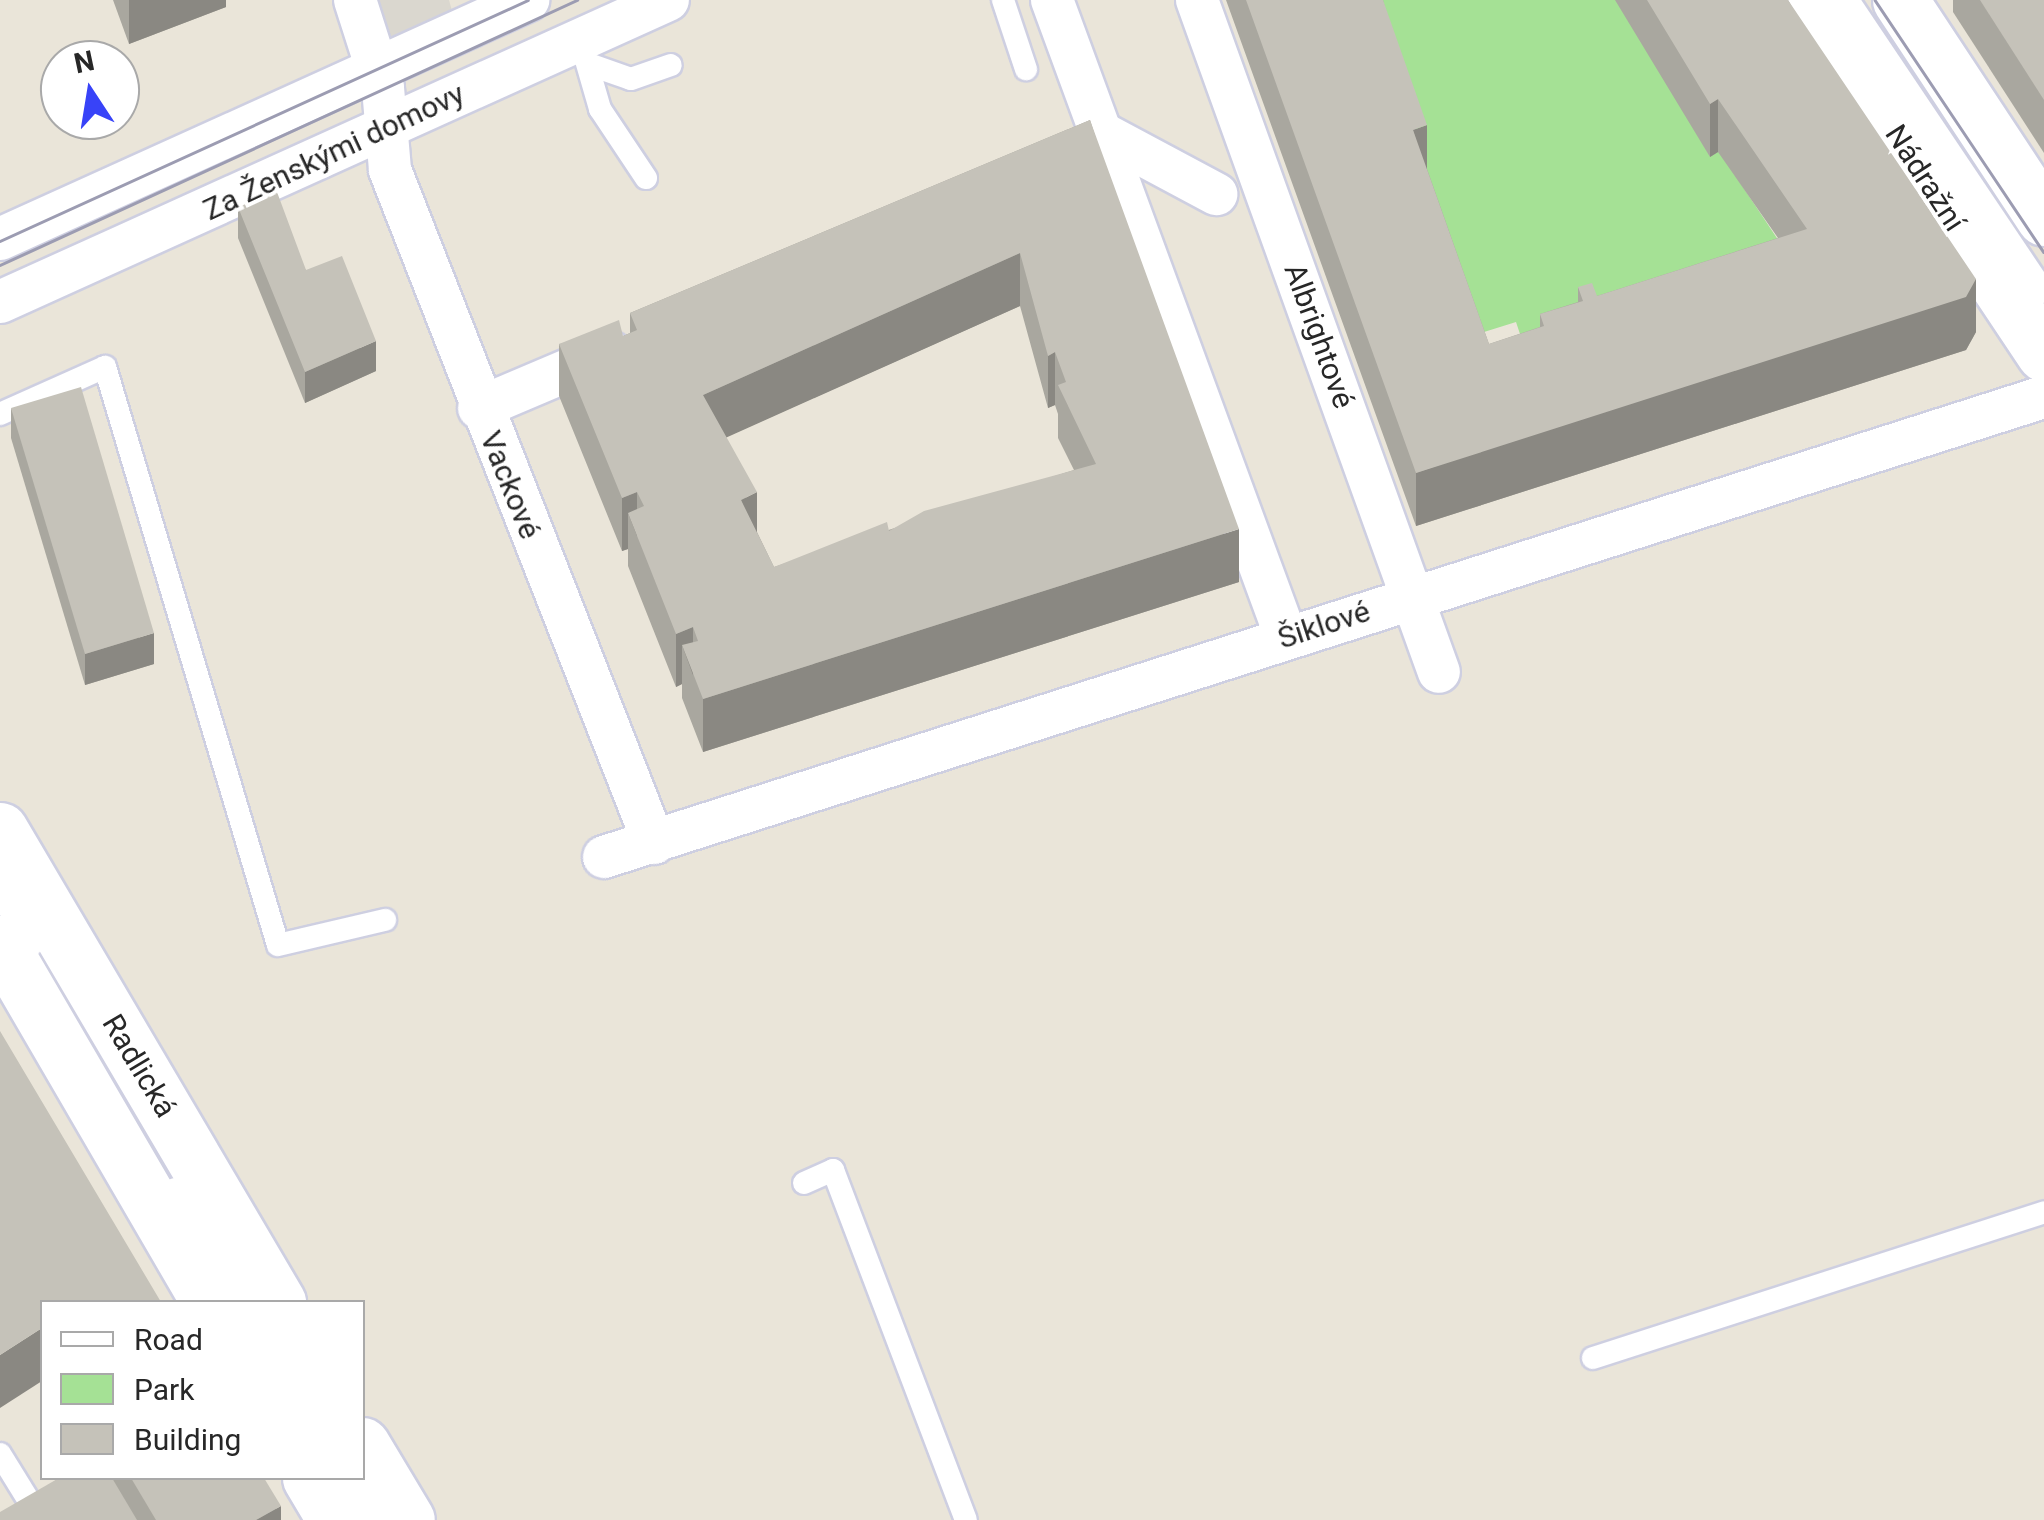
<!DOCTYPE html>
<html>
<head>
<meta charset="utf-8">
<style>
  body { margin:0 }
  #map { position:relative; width:2044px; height:1520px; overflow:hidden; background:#eae5d9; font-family:Roboto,sans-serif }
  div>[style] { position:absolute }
  .green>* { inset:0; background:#a5e195 }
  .plaza>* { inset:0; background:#dad7cf }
  .roads { filter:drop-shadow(2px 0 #cecfe1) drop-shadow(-2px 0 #cecfe1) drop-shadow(0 2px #cecfe1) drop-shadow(0 -2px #cecfe1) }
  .lane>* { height:22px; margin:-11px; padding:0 11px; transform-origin:11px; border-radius:11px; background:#fff }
  .street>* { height:42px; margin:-21px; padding:0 21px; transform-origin:21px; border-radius:21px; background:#fff }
  .secondary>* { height:55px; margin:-27.5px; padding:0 27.5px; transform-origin:27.5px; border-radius:27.5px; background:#fff }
  .tram>* { height:2.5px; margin:-1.25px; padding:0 1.25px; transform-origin:1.25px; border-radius:1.25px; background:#9c9cb2 }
  .wall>* { inset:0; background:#a9a79f }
  .shaded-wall>* { inset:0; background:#8a8882 }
  .building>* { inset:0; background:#c5c2b9 }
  span { translate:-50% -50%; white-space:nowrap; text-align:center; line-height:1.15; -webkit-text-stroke:8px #fff; paint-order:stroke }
  .street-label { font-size:30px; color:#272727 }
  .legend { position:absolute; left:40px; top:1300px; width:325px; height:180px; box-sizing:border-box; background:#fff; border:2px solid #a9a9a9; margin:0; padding:12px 18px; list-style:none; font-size:30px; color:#272727 }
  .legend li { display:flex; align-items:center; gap:20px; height:50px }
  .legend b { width:50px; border:2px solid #a9a9a9 }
  .north { position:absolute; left:40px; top:40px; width:100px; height:100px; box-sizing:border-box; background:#fff; border:2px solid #a9a9a9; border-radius:50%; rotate:348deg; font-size:28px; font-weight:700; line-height:40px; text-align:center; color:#272727 }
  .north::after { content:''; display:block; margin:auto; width:35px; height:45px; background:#3843f8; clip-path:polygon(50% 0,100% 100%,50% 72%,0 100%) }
</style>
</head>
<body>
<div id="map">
  <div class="green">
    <i style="clip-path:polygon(1363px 0,1617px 0,1710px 156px,1719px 151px,1802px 276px,1532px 370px,1516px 322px,1468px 337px)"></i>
  </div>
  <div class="plaza">
    <i style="clip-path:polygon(367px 0,449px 0,452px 11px,381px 41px)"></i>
  </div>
  <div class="roads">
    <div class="lane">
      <i style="left:1003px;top:0;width:73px;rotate:71.6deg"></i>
      <i style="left:1848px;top:0;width:352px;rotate:56.1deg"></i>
      <i style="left:581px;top:43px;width:69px;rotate:73.9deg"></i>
      <i style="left:600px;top:109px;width:83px;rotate:56.3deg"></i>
      <i style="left:591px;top:65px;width:42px;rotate:19.3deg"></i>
      <i style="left:631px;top:79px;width:42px;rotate:-19.3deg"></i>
      <i style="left:0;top:414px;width:115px;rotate:-24.1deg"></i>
      <i style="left:105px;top:367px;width:603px;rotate:73.34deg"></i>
      <i style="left:278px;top:945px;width:110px;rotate:-13.2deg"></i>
      <i style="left:0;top:893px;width:61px;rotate:59.7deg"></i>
      <i style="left:804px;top:1183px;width:32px;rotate:-24deg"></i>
      <i style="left:833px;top:1170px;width:374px;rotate:69.2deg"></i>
      <i style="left:175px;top:1189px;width:131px;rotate:59.3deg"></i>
      <i style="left:1593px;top:1358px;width:474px;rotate:-17.9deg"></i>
      <i style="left:0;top:1454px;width:55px;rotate:58.3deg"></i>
      <i style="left:345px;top:1478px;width:49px;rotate:58.2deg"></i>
    </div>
    <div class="street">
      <i style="left:355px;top:0;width:92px;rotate:72.3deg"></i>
      <i style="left:383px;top:88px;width:82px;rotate:85.1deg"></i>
      <i style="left:390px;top:170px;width:723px;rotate:68.58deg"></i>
      <i style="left:1052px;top:0;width:679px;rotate:69.83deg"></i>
      <i style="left:1197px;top:0;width:714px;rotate:70.2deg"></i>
      <i style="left:1100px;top:132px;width:132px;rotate:28.1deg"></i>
      <i style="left:0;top:239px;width:580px;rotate:-24.35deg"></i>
      <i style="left:0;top:302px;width:733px;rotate:-24.33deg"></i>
      <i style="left:479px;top:408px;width:143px;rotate:-23deg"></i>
      <i style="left:604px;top:857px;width:1512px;rotate:-17.72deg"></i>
    </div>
    <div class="secondary">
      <i style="left:1808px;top:0;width:425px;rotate:56.3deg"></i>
      <i style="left:1900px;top:0;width:261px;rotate:56.6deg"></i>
      <i style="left:0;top:830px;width:548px;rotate:59.5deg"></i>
      <i style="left:0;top:943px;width:415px;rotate:59.8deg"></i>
      <i style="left:362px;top:1445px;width:87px;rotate:59deg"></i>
      <i style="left:310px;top:1478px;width:49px;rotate:59.2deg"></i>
    </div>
  </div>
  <div class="tram">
    <i style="left:1875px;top:0;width:303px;rotate:56.2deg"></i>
    <i style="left:0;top:241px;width:580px;rotate:-24.53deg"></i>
    <i style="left:0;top:265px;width:635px;rotate:-24.67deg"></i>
  </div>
  <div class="wall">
    <i style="clip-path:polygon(113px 0,226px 0,226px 7px,129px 44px)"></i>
    <i style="clip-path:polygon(1226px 0,1383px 0,1427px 169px,1489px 344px,1540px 327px,1540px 314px,1578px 302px,1578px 287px,1597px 296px,1778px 238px,1718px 152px,1710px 157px,1615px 0,1788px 0,1976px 332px,1966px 350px,1416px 526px)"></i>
    <i style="clip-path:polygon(1953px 0,2044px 0,2044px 153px,1953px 12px)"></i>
    <i style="clip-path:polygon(evenodd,1090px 120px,1239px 582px,703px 752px,682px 698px,682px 684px,676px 687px,628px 566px,628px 549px,622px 551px,559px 396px,559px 344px,623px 336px,630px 333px,630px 313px,1090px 120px,1020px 306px,1048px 408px,1055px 405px,1058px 414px,1058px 438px,1074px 470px,774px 567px,757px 532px,726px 437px,1020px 306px)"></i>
    <i style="clip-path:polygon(238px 207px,306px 270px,376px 371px,305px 403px,238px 238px)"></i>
    <i style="clip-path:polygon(11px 408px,154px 664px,85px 685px,11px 438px)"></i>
    <i style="clip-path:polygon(59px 1478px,264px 1478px,281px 1520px,0 1520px)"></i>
  </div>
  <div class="shaded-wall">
    <i style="clip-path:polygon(129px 0,226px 0,226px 7px,129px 44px)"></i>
    <i style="clip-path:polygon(1718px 99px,1718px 152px,1710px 157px,1710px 104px)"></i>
    <i style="clip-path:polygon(1427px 125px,1427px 178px,1413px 130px)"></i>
    <i style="clip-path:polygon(1020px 253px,1020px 306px,703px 448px,703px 395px)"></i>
    <i style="clip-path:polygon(1976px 279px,1976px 332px,1966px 350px,1416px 526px,1416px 473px)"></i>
    <i style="clip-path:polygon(376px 341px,376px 371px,305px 403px,305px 372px)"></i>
    <i style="clip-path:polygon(1055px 352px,1055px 405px,1048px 408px,1048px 356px)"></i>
    <i style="clip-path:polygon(637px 492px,637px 536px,628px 513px,628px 549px,622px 551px,622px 498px)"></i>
    <i style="clip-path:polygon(757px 492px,757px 545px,741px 500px)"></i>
    <i style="clip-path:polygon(1239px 529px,1239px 582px,703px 752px,703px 699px)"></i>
    <i style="clip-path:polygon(693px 627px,693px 675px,682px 645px,682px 684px,676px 687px,676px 634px)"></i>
    <i style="clip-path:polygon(154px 633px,154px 664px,85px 685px,85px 654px)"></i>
    <i style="clip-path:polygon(42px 1328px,42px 1381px,0 1408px,0 1355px)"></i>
    <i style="clip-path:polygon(281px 1506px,281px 1520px,256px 1520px)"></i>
  </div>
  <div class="building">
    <i style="clip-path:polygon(1246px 0,1383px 0,1427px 125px,1413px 130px,1489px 344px,1544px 326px,1540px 314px,1583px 301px,1578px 287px,1592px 283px,1597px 296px,1807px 229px,1718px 99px,1710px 104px,1647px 0,1788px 0,1976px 279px,1966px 297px,1416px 473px)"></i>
    <i style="clip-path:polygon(1980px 0,2044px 0,2044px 100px)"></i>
    <i style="clip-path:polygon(evenodd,1090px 120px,1239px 529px,703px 699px,682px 645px,698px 641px,693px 627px,676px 634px,628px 513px,644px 506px,637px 492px,622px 498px,559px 344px,619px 320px,623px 336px,637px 330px,630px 313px,1090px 120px,1020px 253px,1048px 356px,1055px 352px,1066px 382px,1058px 385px,1096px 464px,924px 511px,889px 531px,887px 522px,774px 567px,741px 500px,757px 492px,703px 395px,1020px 253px)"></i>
    <i style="clip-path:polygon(277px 192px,306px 270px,342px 256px,376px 341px,305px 372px,238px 207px)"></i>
    <i style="clip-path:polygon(81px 387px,154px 633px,85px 654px,11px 408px)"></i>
    <i style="clip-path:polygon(0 1031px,161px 1302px,42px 1302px,42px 1328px,0 1355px)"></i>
    <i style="clip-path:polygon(59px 1478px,112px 1478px,137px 1520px,0 1520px,0 1512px)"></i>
    <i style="clip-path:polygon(131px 1478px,264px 1478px,281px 1506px,256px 1520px,156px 1520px)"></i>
  </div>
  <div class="street-label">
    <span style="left:334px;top:152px;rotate:-25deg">Za Ženskými domovy</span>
    <span style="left:1925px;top:178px;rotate:57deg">Nádražní</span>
    <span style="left:1319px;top:336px;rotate:70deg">Albrightové</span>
    <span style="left:510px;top:485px;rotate:68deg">Vackové</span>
    <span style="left:1324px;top:625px;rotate:-18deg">Šiklové</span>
    <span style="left:139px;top:1066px;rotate:59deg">Radlická</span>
  </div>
  <ul class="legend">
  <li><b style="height:12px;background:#fff"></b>Road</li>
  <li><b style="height:28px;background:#a5e195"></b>Park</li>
  <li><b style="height:28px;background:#c5c2b9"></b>Building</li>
  </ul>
  <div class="north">N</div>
</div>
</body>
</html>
